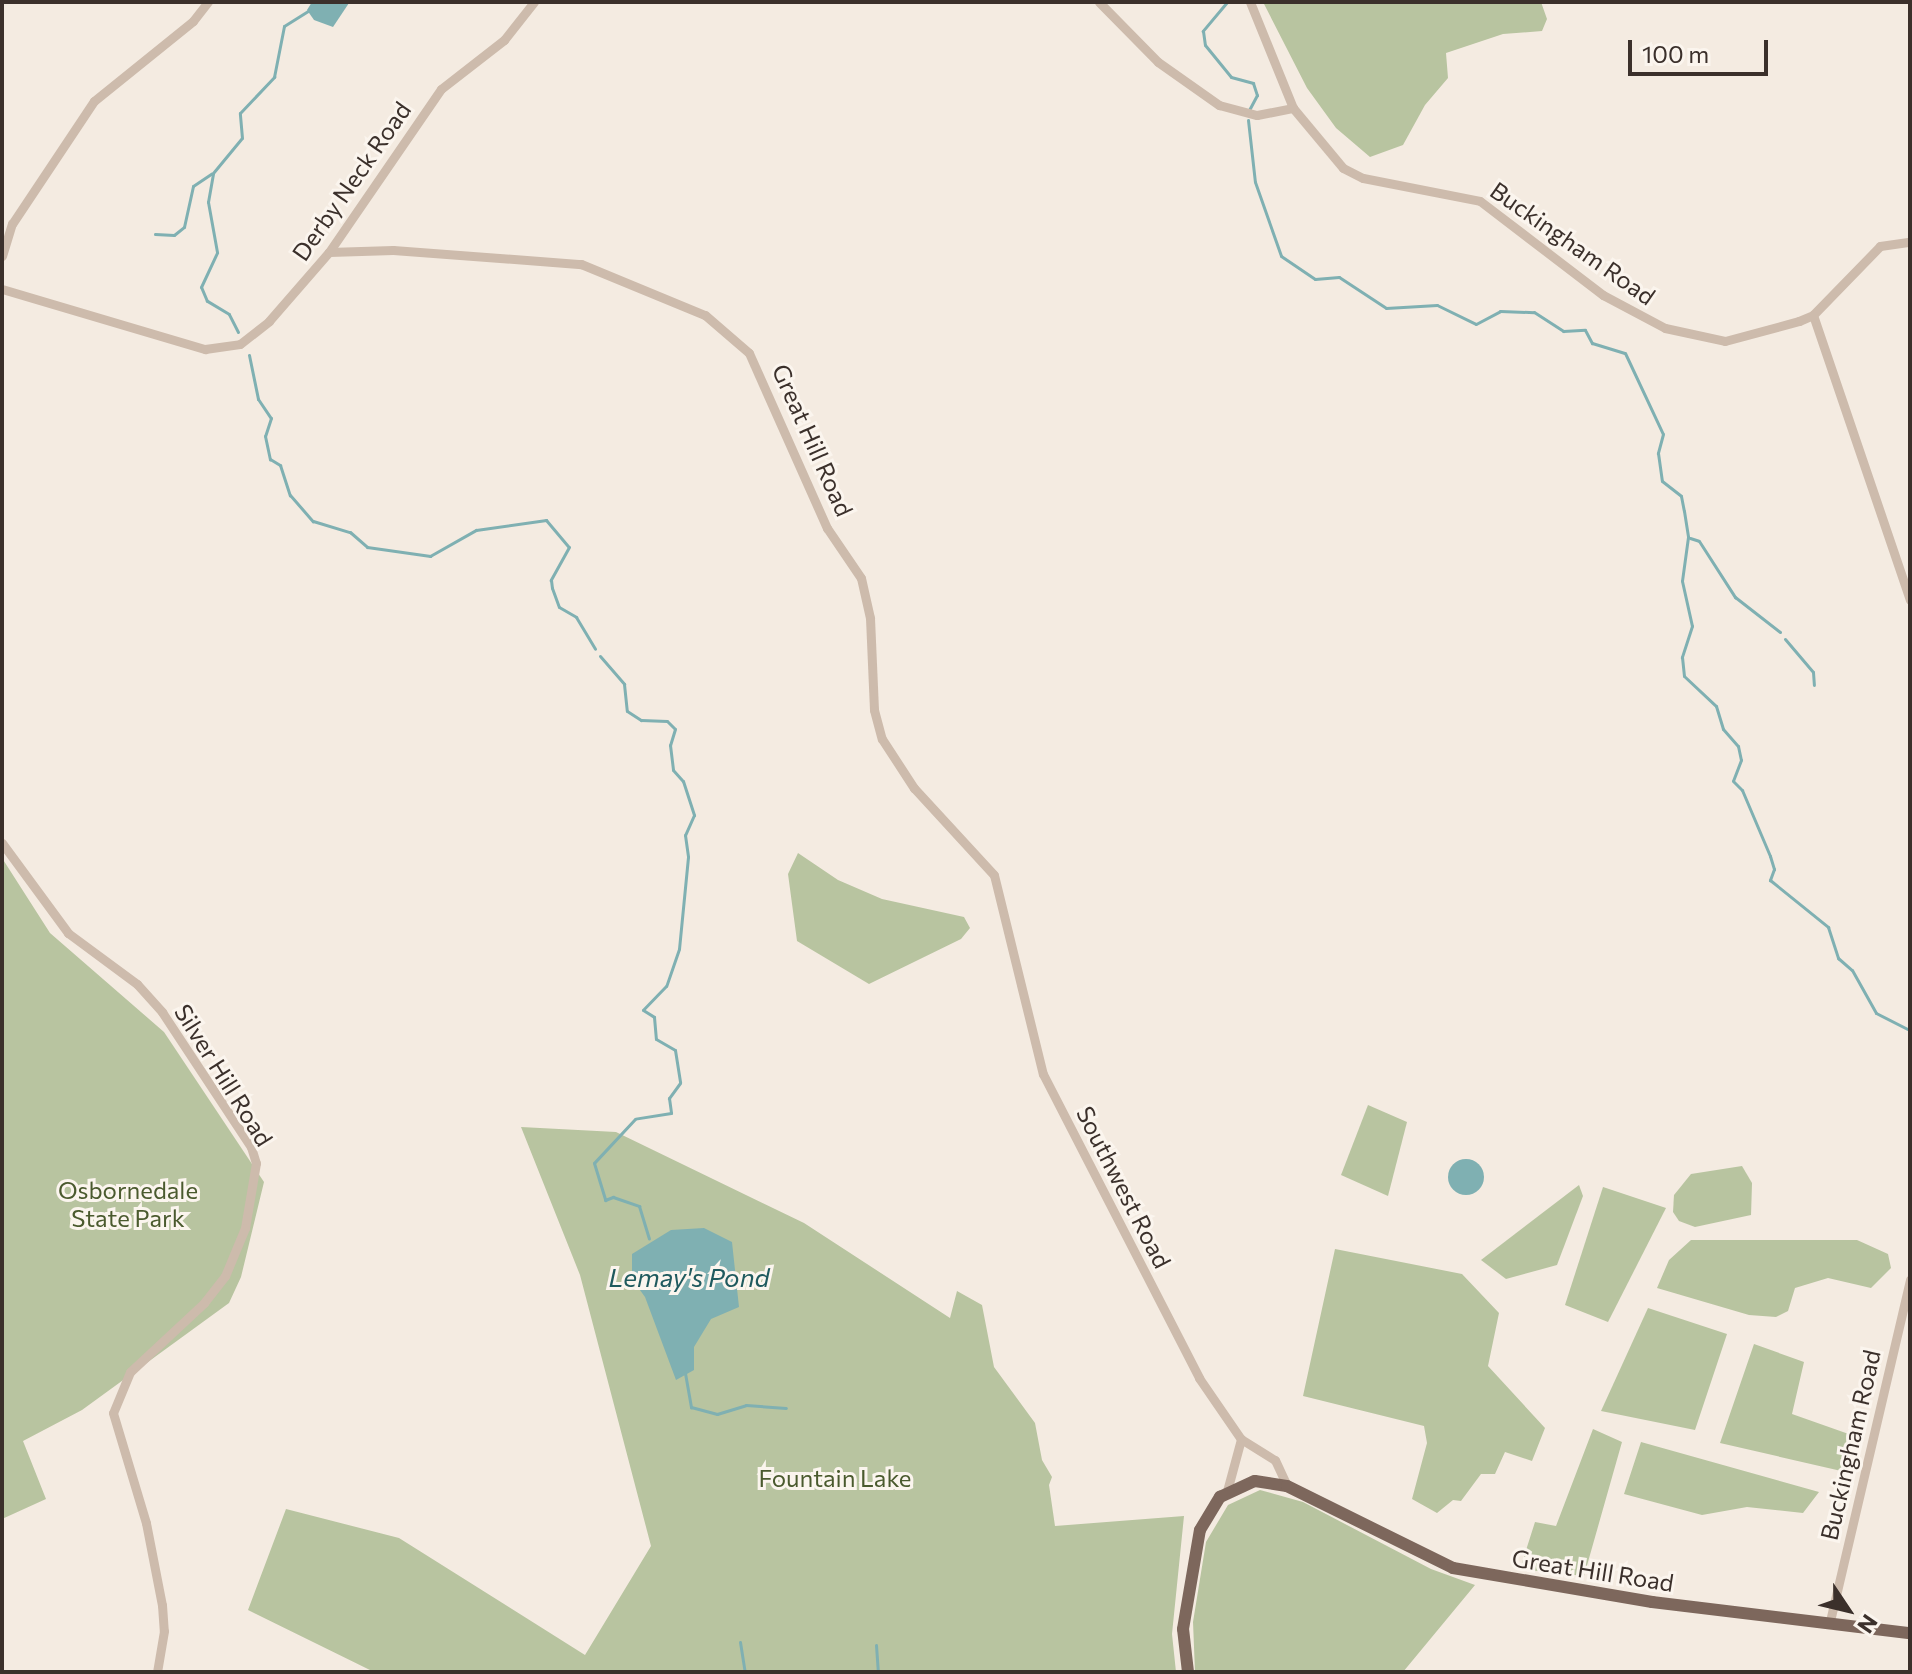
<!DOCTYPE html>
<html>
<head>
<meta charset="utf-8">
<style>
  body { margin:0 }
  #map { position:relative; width:1912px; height:1674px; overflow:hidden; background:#f4ebe1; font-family:Commissioner,sans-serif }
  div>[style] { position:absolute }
  .green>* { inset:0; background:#b8c4a0 }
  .water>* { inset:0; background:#7fb0b2 }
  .round { border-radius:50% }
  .stream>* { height:3px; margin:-1.5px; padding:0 1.5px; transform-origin:1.5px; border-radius:1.5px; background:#7fb0b2 }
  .minor>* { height:9px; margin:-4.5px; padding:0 4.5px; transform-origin:4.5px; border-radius:4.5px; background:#cdbbac }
  .major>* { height:12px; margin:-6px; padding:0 6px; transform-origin:6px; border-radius:6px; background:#7d675c }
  span { translate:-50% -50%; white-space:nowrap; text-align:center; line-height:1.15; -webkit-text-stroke:6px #fbf5ee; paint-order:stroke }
  .street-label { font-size:24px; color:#3b302b }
  .park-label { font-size:24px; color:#4a5a2e }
  .water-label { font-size:26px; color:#1f5a5e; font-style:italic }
  .frame { position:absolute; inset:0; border:4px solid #3b302b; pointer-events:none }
  .north { position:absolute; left:1808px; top:1570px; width:80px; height:80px; -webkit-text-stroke:6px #fbf5ee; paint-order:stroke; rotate:125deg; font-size:22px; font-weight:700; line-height:32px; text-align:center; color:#3b302b }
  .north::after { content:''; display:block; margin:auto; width:28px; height:36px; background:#3b302b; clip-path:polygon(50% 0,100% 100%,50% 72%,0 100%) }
  .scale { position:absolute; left:1628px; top:40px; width:140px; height:36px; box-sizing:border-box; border:4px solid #3b302b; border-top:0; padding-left:10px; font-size:24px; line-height:28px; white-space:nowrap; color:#3b302b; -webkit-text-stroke:6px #fbf5ee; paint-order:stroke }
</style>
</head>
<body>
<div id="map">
  <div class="green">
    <i style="clip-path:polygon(1263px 2px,1541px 2px,1547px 19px,1542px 31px,1503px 34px,1446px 53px,1448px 78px,1425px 105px,1403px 145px,1370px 157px,1336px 128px,1307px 88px)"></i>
    <i style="clip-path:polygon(798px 853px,838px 880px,882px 899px,964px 917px,970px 928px,961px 939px,869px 984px,797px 941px,788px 874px)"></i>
    <i style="clip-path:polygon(2px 858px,50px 933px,164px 1032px,264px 1182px,241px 1277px,229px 1303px,82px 1410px,23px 1441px,46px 1499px,2px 1519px)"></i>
    <i style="clip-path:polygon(1368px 1105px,1407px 1122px,1388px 1196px,1341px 1175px)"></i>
    <i style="clip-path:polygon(521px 1127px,616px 1132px,804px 1223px,950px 1318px,957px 1291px,982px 1305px,994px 1367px,1035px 1423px,1042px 1460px,1052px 1477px,1049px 1485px,1055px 1526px,1184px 1516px,1172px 1634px,1176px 1672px,374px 1672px,248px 1610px,286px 1509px,399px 1538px,585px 1655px,651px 1546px,580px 1275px)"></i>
    <i style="clip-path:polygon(1742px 1166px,1752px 1183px,1751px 1215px,1695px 1227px,1679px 1221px,1673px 1212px,1674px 1195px,1691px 1174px)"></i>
    <i style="clip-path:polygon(1579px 1185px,1583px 1196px,1557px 1265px,1506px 1279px,1481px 1260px)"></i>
    <i style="clip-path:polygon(1603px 1187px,1666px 1208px,1608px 1322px,1565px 1305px)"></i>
    <i style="clip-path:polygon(1691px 1240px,1857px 1240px,1888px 1254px,1891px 1268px,1871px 1288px,1828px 1278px,1795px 1288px,1788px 1311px,1776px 1317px,1749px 1315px,1657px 1288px,1669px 1260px)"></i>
    <i style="clip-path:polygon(1335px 1249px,1462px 1274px,1499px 1313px,1488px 1366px,1545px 1428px,1532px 1461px,1505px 1452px,1495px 1474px,1481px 1474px,1461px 1501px,1453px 1500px,1437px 1513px,1412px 1499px,1427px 1443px,1424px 1426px,1303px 1396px)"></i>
    <i style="clip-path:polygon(1648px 1308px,1727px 1334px,1695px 1430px,1601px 1411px)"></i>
    <i style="clip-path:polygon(1754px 1344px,1804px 1362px,1792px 1414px,1860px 1438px,1850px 1473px,1720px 1443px)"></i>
    <i style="clip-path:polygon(1593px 1429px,1622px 1442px,1584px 1576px,1520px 1569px,1535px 1522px,1556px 1526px)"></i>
    <i style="clip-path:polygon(1641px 1442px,1819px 1492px,1803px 1513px,1747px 1507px,1702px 1515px,1624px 1494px)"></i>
    <i style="clip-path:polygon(1260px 1490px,1303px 1502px,1431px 1569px,1475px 1585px,1403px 1672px,1195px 1672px,1193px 1622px,1206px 1542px,1228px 1505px)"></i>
  </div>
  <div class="water">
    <i style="clip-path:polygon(312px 2px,349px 2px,349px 3px,333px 27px,314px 20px,307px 10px)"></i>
    <i class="round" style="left:1448px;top:1159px;width:36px;height:36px"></i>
    <i style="clip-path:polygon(704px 1228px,732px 1242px,739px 1307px,711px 1319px,694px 1347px,694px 1370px,676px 1380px,645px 1297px,632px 1279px,632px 1254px,671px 1230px)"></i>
  </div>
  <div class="stream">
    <i style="left:1227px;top:2px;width:38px;rotate:130deg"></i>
    <i style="left:1203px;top:31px;width:14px;rotate:82deg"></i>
    <i style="left:1205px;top:45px;width:41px;rotate:50.9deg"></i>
    <i style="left:1231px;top:77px;width:23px;rotate:15deg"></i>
    <i style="left:1253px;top:83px;width:13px;rotate:72deg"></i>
    <i style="left:1257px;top:95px;width:17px;rotate:118deg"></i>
    <i style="left:1248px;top:120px;width:62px;rotate:83.6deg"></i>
    <i style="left:1255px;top:182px;width:78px;rotate:70.6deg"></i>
    <i style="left:1281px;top:256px;width:41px;rotate:34.1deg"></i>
    <i style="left:1315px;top:279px;width:24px;rotate:-5deg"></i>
    <i style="left:1339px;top:277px;width:56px;rotate:33.4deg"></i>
    <i style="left:1386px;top:308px;width:51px;rotate:-3.4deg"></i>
    <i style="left:1437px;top:305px;width:43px;rotate:26deg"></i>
    <i style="left:1476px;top:324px;width:27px;rotate:-28deg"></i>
    <i style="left:1500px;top:311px;width:34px;rotate:2deg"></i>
    <i style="left:1534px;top:312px;width:35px;rotate:33deg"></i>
    <i style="left:1563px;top:331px;width:22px;rotate:-3deg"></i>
    <i style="left:1585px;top:330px;width:15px;rotate:62deg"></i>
    <i style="left:1592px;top:343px;width:34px;rotate:17deg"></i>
    <i style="left:1625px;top:353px;width:89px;rotate:64.9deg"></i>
    <i style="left:1663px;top:434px;width:20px;rotate:105deg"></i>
    <i style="left:1658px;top:453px;width:28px;rotate:82deg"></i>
    <i style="left:1662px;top:481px;width:24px;rotate:38deg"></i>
    <i style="left:1681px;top:496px;width:15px;rotate:79deg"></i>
    <i style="left:1684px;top:511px;width:26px;rotate:81deg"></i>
    <i style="left:1688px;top:537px;width:44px;rotate:97.8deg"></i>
    <i style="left:1682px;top:581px;width:46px;rotate:77.5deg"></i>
    <i style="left:1692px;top:626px;width:33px;rotate:108deg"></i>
    <i style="left:1682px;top:657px;width:19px;rotate:84deg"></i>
    <i style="left:1684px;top:676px;width:44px;rotate:43.2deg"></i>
    <i style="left:1716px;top:706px;width:24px;rotate:73deg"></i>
    <i style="left:1723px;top:729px;width:23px;rotate:49deg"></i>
    <i style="left:1738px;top:746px;width:14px;rotate:78deg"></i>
    <i style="left:1741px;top:760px;width:22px;rotate:111deg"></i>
    <i style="left:1733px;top:781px;width:13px;rotate:45deg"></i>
    <i style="left:1742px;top:790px;width:72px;rotate:67deg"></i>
    <i style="left:1770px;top:856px;width:14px;rotate:73deg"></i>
    <i style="left:1774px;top:869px;width:12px;rotate:110deg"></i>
    <i style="left:1770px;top:880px;width:75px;rotate:39deg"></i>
    <i style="left:1828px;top:927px;width:33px;rotate:72deg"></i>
    <i style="left:1838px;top:958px;width:18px;rotate:41deg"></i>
    <i style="left:1852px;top:970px;width:49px;rotate:60.8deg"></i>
    <i style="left:1876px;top:1013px;width:38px;rotate:27deg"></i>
    <i style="left:155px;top:234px;width:19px;rotate:3deg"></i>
    <i style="left:174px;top:235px;width:13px;rotate:-39deg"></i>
    <i style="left:184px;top:227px;width:42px;rotate:-77.6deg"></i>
    <i style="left:193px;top:186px;width:22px;rotate:-34deg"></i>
    <i style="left:238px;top:332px;width:20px;rotate:-117deg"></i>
    <i style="left:229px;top:314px;width:26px;rotate:-149deg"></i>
    <i style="left:207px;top:301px;width:15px;rotate:-113deg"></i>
    <i style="left:201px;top:287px;width:38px;rotate:-65deg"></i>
    <i style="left:217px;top:252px;width:51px;rotate:-100.2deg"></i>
    <i style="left:208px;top:202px;width:29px;rotate:-80deg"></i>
    <i style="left:213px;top:173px;width:45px;rotate:-50.4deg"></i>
    <i style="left:242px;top:138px;width:25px;rotate:-95deg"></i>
    <i style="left:240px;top:113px;width:50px;rotate:-46.6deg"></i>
    <i style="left:274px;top:77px;width:52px;rotate:-78.9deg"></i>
    <i style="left:284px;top:26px;width:31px;rotate:-32deg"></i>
    <i style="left:249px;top:355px;width:45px;rotate:78.4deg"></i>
    <i style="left:258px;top:399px;width:23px;rotate:56deg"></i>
    <i style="left:271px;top:418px;width:19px;rotate:108deg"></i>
    <i style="left:265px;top:436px;width:24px;rotate:78deg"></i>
    <i style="left:270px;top:459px;width:12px;rotate:31deg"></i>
    <i style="left:280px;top:465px;width:32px;rotate:72deg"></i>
    <i style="left:290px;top:495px;width:35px;rotate:49deg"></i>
    <i style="left:313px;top:521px;width:39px;rotate:17deg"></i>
    <i style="left:350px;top:532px;width:23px;rotate:41deg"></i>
    <i style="left:367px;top:547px;width:64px;rotate:8.1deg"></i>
    <i style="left:430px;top:556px;width:53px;rotate:-29.5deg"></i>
    <i style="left:476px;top:530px;width:71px;rotate:-8.1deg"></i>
    <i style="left:546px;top:520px;width:35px;rotate:50deg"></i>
    <i style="left:569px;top:547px;width:38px;rotate:119deg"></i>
    <i style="left:551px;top:580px;width:8px;rotate:83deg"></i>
    <i style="left:552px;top:588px;width:20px;rotate:70deg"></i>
    <i style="left:559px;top:607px;width:20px;rotate:30deg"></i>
    <i style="left:576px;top:617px;width:37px;rotate:59deg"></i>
    <i style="left:1690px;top:538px;width:9px;rotate:18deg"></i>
    <i style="left:1699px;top:541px;width:67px;rotate:57.3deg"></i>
    <i style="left:1735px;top:597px;width:57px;rotate:37.9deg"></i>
    <i style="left:1785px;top:639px;width:43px;rotate:49.7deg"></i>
    <i style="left:1813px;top:672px;width:13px;rotate:86deg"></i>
    <i style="left:600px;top:656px;width:37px;rotate:49deg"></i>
    <i style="left:624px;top:684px;width:27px;rotate:84deg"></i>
    <i style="left:627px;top:711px;width:17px;rotate:33deg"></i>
    <i style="left:641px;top:720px;width:26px;rotate:2deg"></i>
    <i style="left:667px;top:721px;width:11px;rotate:45deg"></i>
    <i style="left:675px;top:729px;width:17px;rotate:107deg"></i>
    <i style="left:670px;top:745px;width:25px;rotate:83deg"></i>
    <i style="left:673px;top:770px;width:15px;rotate:48deg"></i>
    <i style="left:683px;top:781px;width:36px;rotate:72deg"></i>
    <i style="left:694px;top:815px;width:22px;rotate:114deg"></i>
    <i style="left:685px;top:835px;width:22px;rotate:82deg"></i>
    <i style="left:688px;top:857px;width:92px;rotate:95.6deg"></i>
    <i style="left:679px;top:949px;width:39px;rotate:109deg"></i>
    <i style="left:666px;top:986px;width:33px;rotate:134deg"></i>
    <i style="left:643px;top:1010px;width:13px;rotate:32deg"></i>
    <i style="left:654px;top:1017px;width:22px;rotate:85deg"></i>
    <i style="left:656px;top:1039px;width:22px;rotate:30deg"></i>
    <i style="left:675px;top:1050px;width:33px;rotate:81deg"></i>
    <i style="left:680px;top:1083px;width:19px;rotate:126deg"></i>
    <i style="left:669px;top:1098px;width:15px;rotate:82deg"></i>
    <i style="left:671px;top:1113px;width:36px;rotate:171deg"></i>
    <i style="left:635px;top:1119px;width:60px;rotate:133deg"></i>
    <i style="left:594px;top:1163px;width:39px;rotate:73deg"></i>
    <i style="left:605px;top:1200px;width:9px;rotate:-21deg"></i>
    <i style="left:613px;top:1197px;width:28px;rotate:19deg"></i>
    <i style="left:639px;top:1206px;width:34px;rotate:73deg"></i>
    <i style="left:685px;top:1373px;width:35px;rotate:80deg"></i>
    <i style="left:691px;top:1407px;width:27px;rotate:15deg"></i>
    <i style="left:717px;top:1414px;width:30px;rotate:-17deg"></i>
    <i style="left:746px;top:1405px;width:40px;rotate:4.3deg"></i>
    <i style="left:740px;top:1642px;width:30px;rotate:81deg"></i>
    <i style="left:876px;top:1645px;width:27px;rotate:86deg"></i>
  </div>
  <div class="minor">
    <i style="left:1099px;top:2px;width:84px;rotate:45.5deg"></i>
    <i style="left:1158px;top:62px;width:75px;rotate:35.2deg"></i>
    <i style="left:1219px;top:105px;width:39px;rotate:15deg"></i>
    <i style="left:1257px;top:115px;width:37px;rotate:-11deg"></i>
    <i style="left:1250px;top:2px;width:114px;rotate:67.9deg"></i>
    <i style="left:1293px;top:108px;width:78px;rotate:50.2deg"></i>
    <i style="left:1343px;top:168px;width:22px;rotate:27deg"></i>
    <i style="left:1363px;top:178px;width:119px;rotate:11.1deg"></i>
    <i style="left:1480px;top:201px;width:155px;rotate:37.4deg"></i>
    <i style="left:1603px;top:295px;width:70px;rotate:28deg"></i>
    <i style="left:1665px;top:328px;width:61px;rotate:12.2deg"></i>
    <i style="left:1725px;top:341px;width:77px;rotate:-15.1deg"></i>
    <i style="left:1799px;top:321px;width:15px;rotate:-23deg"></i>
    <i style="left:1813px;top:315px;width:96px;rotate:-45.8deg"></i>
    <i style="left:1880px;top:246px;width:30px;rotate:-8deg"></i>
    <i style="left:329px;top:252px;width:64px;rotate:-1.8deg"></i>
    <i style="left:393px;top:250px;width:189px;rotate:4.3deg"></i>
    <i style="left:581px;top:264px;width:134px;rotate:22.4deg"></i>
    <i style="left:705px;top:315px;width:58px;rotate:40.8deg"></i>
    <i style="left:749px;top:353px;width:192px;rotate:66deg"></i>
    <i style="left:827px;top:528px;width:60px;rotate:55.8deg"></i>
    <i style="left:861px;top:578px;width:41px;rotate:77.3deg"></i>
    <i style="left:870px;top:618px;width:92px;rotate:87.5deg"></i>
    <i style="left:874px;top:710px;width:30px;rotate:75deg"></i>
    <i style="left:882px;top:739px;width:59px;rotate:56.9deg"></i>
    <i style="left:914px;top:788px;width:118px;rotate:47.4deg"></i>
    <i style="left:994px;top:875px;width:205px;rotate:76.2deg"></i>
    <i style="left:1043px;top:1074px;width:342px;rotate:62.8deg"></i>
    <i style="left:1199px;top:1378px;width:74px;rotate:55.5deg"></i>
    <i style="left:1241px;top:1439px;width:40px;rotate:32deg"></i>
    <i style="left:1275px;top:1460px;width:29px;rotate:65deg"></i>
    <i style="left:2px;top:256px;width:34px;rotate:-73deg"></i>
    <i style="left:12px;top:224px;width:148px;rotate:-56.3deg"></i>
    <i style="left:94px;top:101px;width:127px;rotate:-38.9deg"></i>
    <i style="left:193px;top:21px;width:24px;rotate:-52deg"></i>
    <i style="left:2px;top:289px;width:212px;rotate:16.5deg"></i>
    <i style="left:205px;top:349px;width:35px;rotate:-8deg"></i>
    <i style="left:240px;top:344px;width:37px;rotate:-38deg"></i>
    <i style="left:269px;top:321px;width:91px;rotate:-49deg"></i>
    <i style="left:329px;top:252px;width:198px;rotate:-55.5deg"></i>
    <i style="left:441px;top:89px;width:80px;rotate:-37.9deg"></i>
    <i style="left:504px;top:40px;width:48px;rotate:-51.7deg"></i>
    <i style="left:1813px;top:315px;width:301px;rotate:71.2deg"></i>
    <i style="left:2px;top:843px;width:112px;rotate:53.7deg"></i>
    <i style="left:68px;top:933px;width:86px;rotate:36.5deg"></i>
    <i style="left:137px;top:984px;width:38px;rotate:48deg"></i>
    <i style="left:162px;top:1012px;width:162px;rotate:56.6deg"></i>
    <i style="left:251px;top:1147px;width:17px;rotate:73deg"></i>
    <i style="left:256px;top:1163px;width:66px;rotate:99.6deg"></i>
    <i style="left:245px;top:1228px;width:52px;rotate:112.6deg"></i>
    <i style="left:225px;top:1276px;width:34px;rotate:128deg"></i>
    <i style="left:204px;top:1303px;width:101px;rotate:137deg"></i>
    <i style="left:130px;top:1372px;width:44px;rotate:112.5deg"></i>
    <i style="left:113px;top:1413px;width:115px;rotate:73.3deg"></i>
    <i style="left:146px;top:1523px;width:84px;rotate:79deg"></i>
    <i style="left:162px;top:1605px;width:26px;rotate:86deg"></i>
    <i style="left:164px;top:1631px;width:42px;rotate:99.7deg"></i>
    <i style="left:1227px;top:1491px;width:54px;rotate:-74.9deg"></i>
    <i style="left:1830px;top:1621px;width:351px;rotate:-76.8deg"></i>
  </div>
  <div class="major">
    <i style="left:1188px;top:1672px;width:43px;rotate:-96.6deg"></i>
    <i style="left:1183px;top:1629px;width:100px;rotate:-80.3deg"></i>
    <i style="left:1200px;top:1530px;width:39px;rotate:-59deg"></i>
    <i style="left:1220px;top:1497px;width:38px;rotate:-25deg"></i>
    <i style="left:1255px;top:1481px;width:32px;rotate:9deg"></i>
    <i style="left:1287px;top:1486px;width:185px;rotate:26.3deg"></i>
    <i style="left:1453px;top:1568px;width:202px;rotate:9.7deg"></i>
    <i style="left:1652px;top:1602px;width:260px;rotate:6.9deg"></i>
  </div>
  <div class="street-label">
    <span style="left:351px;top:181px;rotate:-55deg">Derby Neck Road</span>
    <span style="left:1573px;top:243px;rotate:35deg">Buckingham Road</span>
    <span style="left:813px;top:440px;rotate:66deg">Great Hill Road</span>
    <span style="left:224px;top:1075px;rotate:58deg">Silver Hill Road</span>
    <span style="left:1124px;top:1187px;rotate:63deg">Southwest Road</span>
    <span style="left:1850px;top:1445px;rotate:-77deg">Buckingham Road</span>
    <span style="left:1593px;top:1570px;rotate:9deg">Great Hill Road</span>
  </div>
  <div class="park-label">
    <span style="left:128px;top:1204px">Osbornedale<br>State Park</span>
    <span style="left:835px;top:1478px">Fountain Lake</span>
  </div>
  <div class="water-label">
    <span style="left:689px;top:1277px">Lemay's Pond</span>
  </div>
  <div class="frame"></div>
  <div class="north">N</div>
  <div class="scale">100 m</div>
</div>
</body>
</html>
